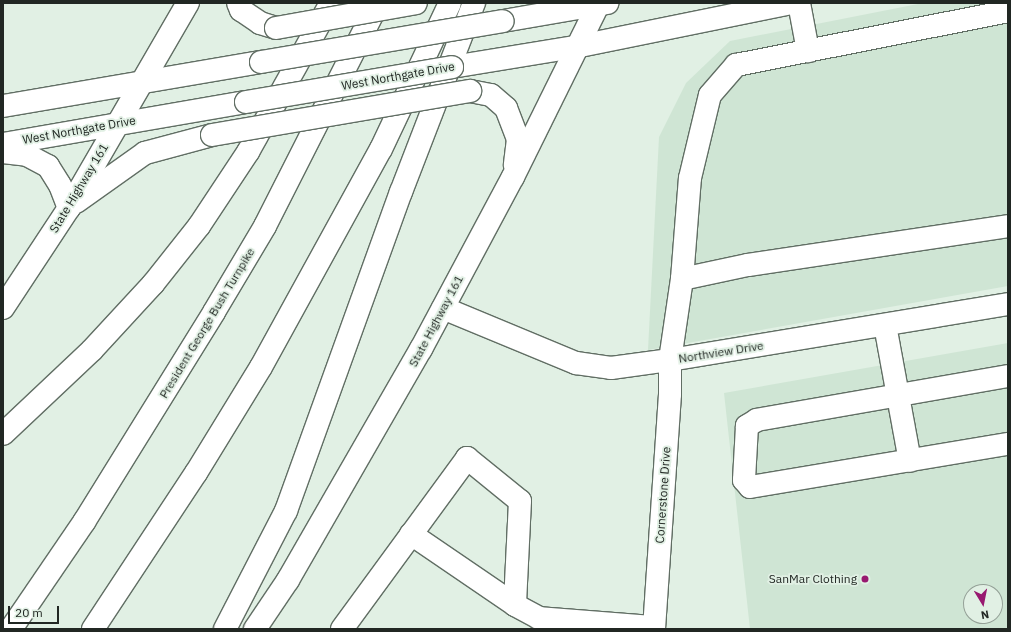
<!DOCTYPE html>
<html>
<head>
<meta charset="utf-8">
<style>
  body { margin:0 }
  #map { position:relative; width:1011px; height:632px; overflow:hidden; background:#e1f0e4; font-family:"IBM Plex Sans",sans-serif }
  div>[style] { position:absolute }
  .built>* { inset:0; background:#cfe5d4 }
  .roads { filter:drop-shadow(1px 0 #616e64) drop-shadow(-1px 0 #616e64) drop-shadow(0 1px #616e64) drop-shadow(0 -1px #616e64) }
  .minor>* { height:22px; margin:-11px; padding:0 11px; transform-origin:11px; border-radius:11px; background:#fff }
  .major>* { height:22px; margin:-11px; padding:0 11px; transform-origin:11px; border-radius:11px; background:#fff }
  .highway>* { height:22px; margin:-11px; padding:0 11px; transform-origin:11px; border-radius:11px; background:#fff }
  .bridges { filter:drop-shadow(1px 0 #616e64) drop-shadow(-1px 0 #616e64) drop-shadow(0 1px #616e64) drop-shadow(0 -1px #616e64) }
  .major-bridge>* { height:22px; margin:-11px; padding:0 11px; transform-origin:11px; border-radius:11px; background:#fff }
  .dots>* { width:11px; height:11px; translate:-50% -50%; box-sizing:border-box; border:2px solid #e1f0e4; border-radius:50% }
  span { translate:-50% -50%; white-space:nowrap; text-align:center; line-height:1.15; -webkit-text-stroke:3.5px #e1f0e4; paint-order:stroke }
  .street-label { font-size:12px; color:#212723 }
  .poi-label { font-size:12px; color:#212723 }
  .right { translate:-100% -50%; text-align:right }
  .frame { position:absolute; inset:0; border:4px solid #212723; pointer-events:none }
  .north { position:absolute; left:963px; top:584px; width:40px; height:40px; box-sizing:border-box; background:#e1f0e4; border:1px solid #94a097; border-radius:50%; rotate:170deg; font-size:11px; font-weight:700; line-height:16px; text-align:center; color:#212723 }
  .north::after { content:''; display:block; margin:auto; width:14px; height:18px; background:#981970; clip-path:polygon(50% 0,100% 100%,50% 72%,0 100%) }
  .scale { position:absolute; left:8px; top:606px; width:51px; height:18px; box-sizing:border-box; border:2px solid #212723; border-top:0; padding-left:5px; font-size:12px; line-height:14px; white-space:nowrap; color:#212723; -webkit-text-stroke:3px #e1f0e4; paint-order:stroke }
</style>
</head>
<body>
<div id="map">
  <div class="built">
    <i style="clip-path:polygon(923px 3px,1008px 3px,1008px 286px,648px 350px,659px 137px,686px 83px,730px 41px)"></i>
    <i style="clip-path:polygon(evenodd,1008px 343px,1008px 629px,750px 629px,724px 393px,1008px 343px,971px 592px,995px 592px,995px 616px,971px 616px,971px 592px)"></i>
  </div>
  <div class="roads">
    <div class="minor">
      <i style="left:799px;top:3px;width:49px;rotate:79.4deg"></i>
      <i style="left:682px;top:279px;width:67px;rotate:-12deg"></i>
      <i style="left:748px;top:265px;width:263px;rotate:-8.5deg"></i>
      <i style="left:443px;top:308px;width:144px;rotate:22.5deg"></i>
      <i style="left:576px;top:363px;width:35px;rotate:8deg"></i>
      <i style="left:611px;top:368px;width:60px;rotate:-7.7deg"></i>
      <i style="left:670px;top:360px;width:343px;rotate:-9.4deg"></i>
      <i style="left:885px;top:325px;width:138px;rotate:79.6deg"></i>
      <i style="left:1008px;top:376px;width:255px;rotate:170.1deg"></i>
      <i style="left:757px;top:420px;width:12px;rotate:149deg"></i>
      <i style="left:747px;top:426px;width:54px;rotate:93.2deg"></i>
      <i style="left:744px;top:480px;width:9px;rotate:49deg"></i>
      <i style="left:750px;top:487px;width:262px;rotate:-9.5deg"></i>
      <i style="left:411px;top:534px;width:126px;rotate:34.3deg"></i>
      <i style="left:342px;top:629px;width:212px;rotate:-53.8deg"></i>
      <i style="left:467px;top:458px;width:68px;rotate:39.1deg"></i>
      <i style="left:520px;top:501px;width:104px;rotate:92.8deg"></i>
      <i style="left:515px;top:605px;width:27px;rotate:28deg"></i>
      <i style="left:539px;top:618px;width:115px;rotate:4.5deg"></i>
      <i style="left:654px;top:629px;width:236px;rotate:-86.1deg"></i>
      <i style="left:670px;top:394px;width:34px;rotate:-90deg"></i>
      <i style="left:670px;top:360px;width:82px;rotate:-81.6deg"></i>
      <i style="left:682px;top:279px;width:101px;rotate:-85.5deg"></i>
      <i style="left:690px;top:178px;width:85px;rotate:-76.5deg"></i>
      <i style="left:710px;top:95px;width:40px;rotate:-49deg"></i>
      <i style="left:736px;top:65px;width:277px;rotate:-11.2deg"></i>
    </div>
    <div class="major">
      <i style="left:238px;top:3px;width:8px;rotate:67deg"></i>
      <i style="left:241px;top:10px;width:23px;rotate:34deg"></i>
      <i style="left:260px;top:23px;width:17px;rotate:17deg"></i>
      <i style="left:503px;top:21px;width:106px;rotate:-9.8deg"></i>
      <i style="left:452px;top:67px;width:130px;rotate:-9.3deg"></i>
      <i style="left:580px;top:46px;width:216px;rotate:-11.5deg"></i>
      <i style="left:470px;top:91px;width:21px;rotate:11deg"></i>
      <i style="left:491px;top:95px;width:20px;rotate:41deg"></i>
      <i style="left:506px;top:108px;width:33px;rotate:69deg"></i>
      <i style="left:518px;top:139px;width:26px;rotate:97deg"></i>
      <i style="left:3px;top:106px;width:262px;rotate:-9.7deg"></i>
      <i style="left:3px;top:144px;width:247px;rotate:-9.8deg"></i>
      <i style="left:3px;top:152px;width:24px;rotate:7deg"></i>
      <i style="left:27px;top:155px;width:24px;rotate:28deg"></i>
      <i style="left:48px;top:166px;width:22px;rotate:58deg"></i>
      <i style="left:60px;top:185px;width:25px;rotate:69deg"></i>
      <i style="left:76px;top:202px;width:85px;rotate:-35.4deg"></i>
      <i style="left:145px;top:153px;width:69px;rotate:-15deg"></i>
      <i style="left:3px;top:308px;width:120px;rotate:-56.6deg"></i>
      <i style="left:69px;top:208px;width:237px;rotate:-59.9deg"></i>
      <i style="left:255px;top:629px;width:59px;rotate:-56deg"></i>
      <i style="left:288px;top:580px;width:267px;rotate:-60.1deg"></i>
      <i style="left:421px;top:349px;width:195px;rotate:-61.9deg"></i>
      <i style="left:513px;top:177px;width:194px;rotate:-63.7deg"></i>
    </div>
    <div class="highway">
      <i style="left:3px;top:434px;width:122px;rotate:-43.3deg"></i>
      <i style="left:92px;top:350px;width:90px;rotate:-47.3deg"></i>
      <i style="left:153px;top:284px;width:74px;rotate:-51.6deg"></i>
      <i style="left:199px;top:226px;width:89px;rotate:-56.5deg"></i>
      <i style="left:248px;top:152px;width:171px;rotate:-60.9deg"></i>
      <i style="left:11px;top:629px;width:130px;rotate:-55.7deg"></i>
      <i style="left:84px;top:522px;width:247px;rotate:-58.2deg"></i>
      <i style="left:214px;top:312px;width:100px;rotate:-59.3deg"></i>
      <i style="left:265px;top:226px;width:250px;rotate:-63.1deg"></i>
      <i style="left:93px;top:629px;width:187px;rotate:-56.6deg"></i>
      <i style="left:196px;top:473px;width:124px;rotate:-58.5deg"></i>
      <i style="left:261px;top:367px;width:249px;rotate:-61.2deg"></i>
      <i style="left:381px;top:149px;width:161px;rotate:-64.7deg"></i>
      <i style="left:225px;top:629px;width:133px;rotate:-62.7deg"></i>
      <i style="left:286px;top:511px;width:339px;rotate:-70.2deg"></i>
      <i style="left:401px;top:192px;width:203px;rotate:-68.9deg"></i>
    </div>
  </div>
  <div class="bridges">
    <div class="major-bridge">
      <i style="left:276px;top:28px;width:142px;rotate:-10.1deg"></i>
      <i style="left:261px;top:62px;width:245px;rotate:-9.6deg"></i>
      <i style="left:246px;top:102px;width:209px;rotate:-9.6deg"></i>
      <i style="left:212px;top:135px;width:262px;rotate:-9.7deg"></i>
    </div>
  </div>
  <div class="dots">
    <i style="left:865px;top:579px;background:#981970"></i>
  </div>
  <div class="street-label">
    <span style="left:398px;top:76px;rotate:-10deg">West Northgate Drive</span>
    <span style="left:79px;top:130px;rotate:-10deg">West Northgate Drive</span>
    <span style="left:79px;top:188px;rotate:-59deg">State Highway 161</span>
    <span style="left:436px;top:321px;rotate:-62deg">State Highway 161</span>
    <span style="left:207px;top:323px;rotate:-59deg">President George Bush Turnpike</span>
    <span style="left:721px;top:352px;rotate:-9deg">Northview Drive</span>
    <span style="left:663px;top:495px;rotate:-86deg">Cornerstone Drive</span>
  </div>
  <div class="poi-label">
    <span class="right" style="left:857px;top:579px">SanMar Clothing</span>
  </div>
  <div class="frame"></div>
  <div class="north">N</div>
  <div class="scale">20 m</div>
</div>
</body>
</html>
